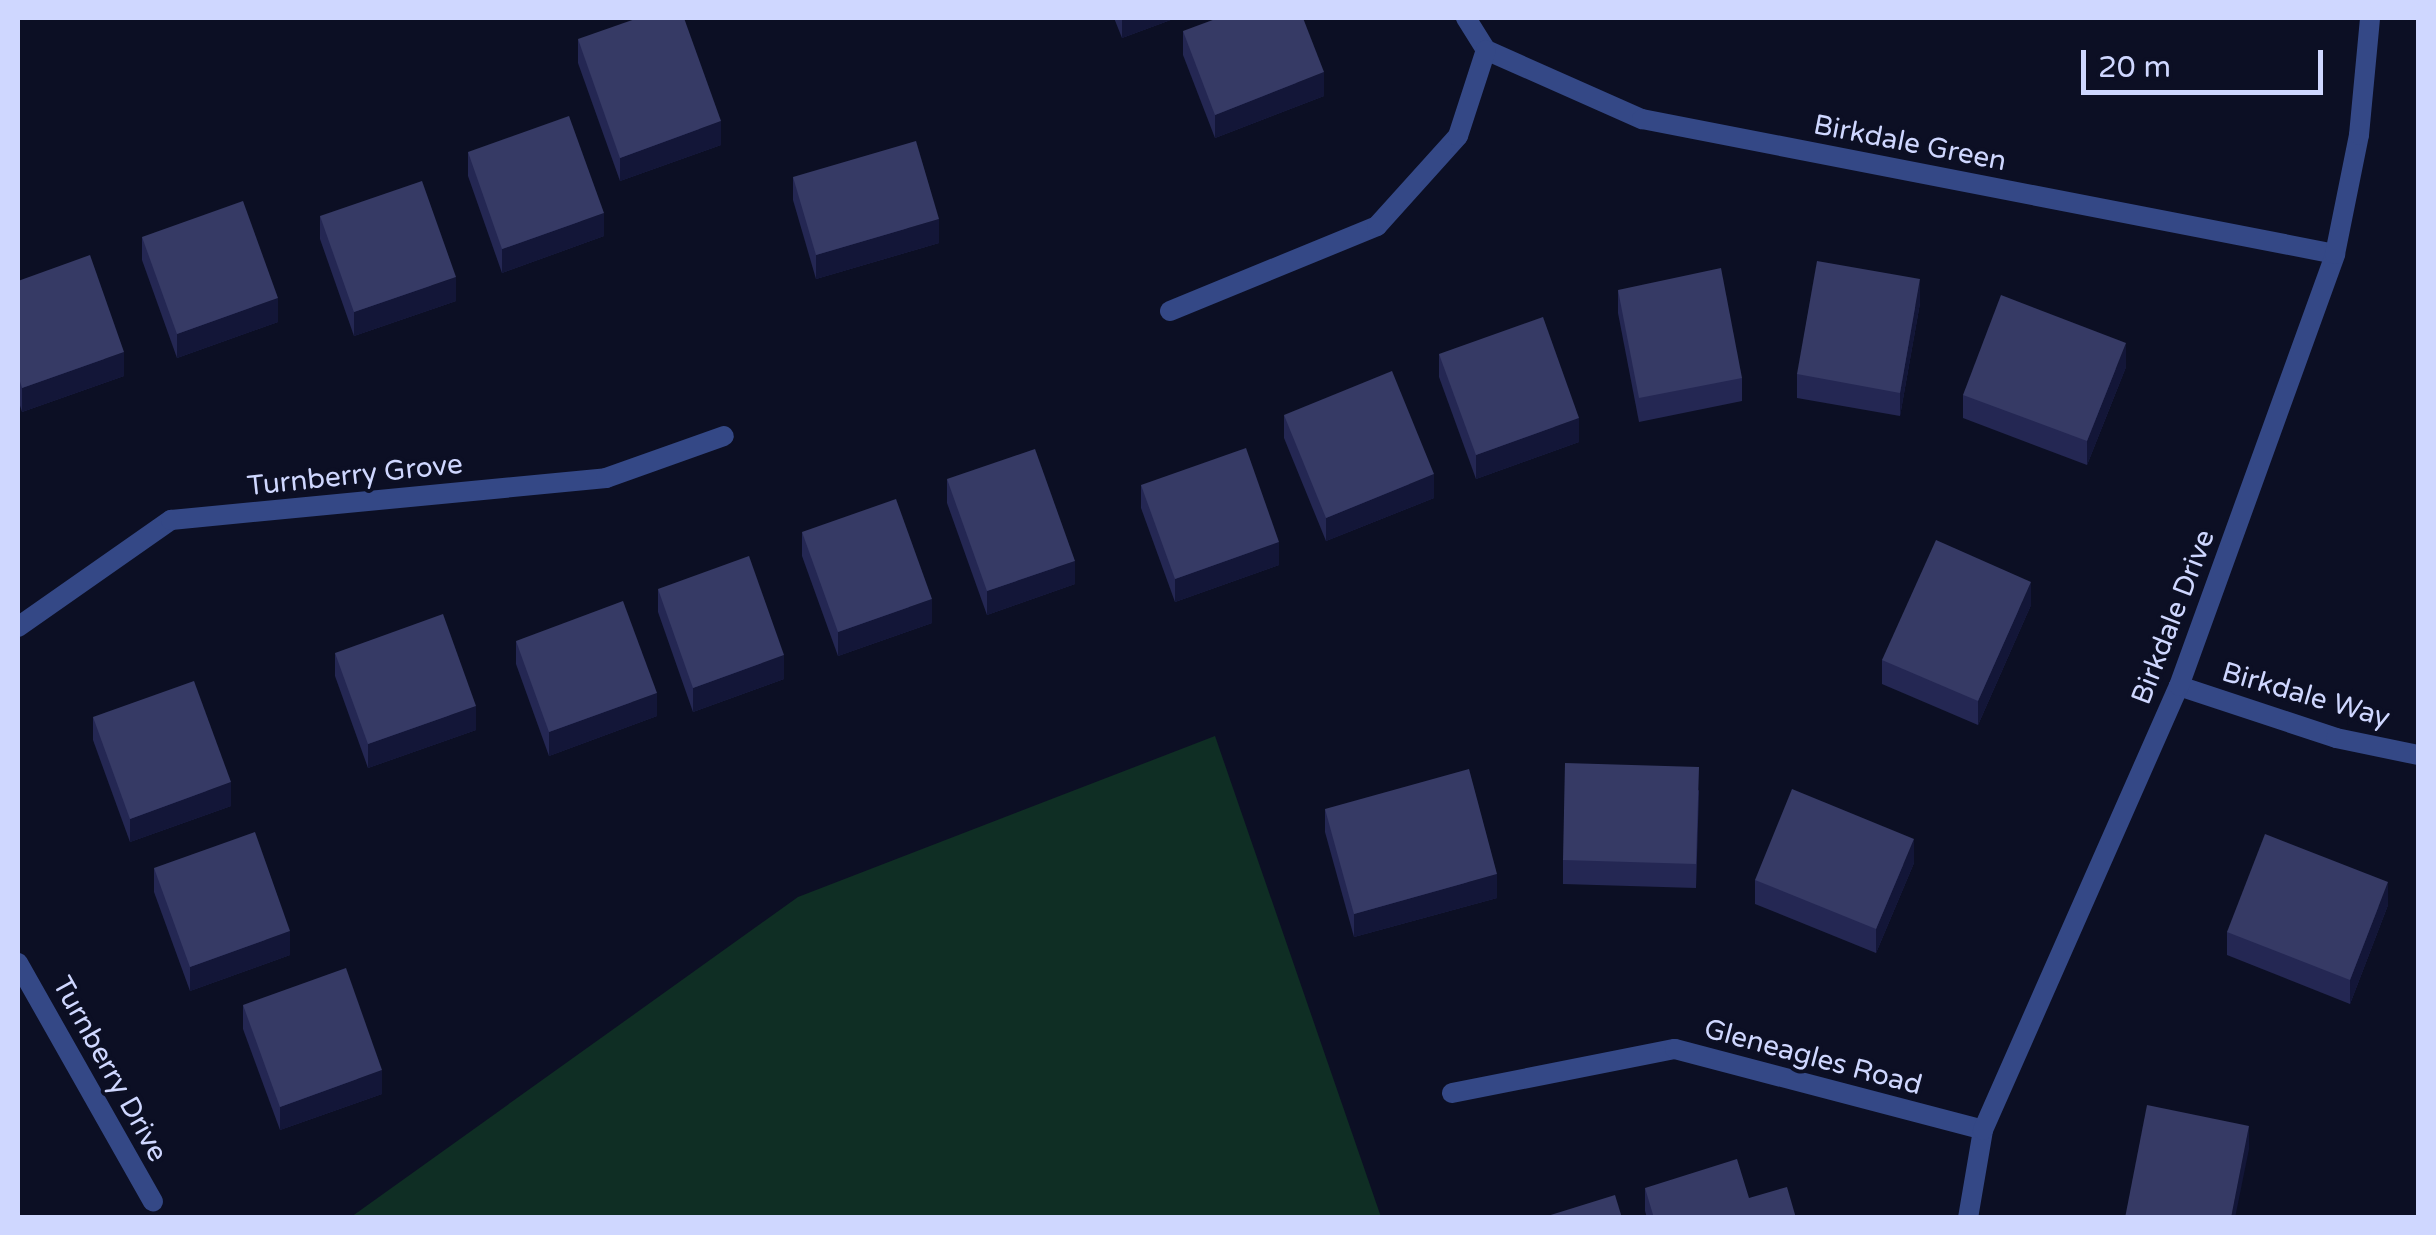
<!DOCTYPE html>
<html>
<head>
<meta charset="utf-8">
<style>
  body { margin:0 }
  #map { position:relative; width:2436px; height:1235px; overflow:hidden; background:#0c0f24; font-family:"Varela Round",sans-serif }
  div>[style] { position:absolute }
  .green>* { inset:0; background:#0f2e24 }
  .minor>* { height:20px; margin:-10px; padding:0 10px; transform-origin:10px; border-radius:10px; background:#344886 }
  .wall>* { inset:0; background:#242753 }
  .shaded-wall>* { inset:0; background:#131638 }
  .building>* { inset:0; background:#363a65 }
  span { translate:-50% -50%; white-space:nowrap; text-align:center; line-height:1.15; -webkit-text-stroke:8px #0c0f24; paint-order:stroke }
  .street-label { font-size:28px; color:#cfd7ff }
  .frame { position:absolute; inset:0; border:20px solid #cfd7ff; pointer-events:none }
  .scale { position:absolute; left:2081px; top:50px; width:242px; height:45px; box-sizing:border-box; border:5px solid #cfd7ff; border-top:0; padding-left:12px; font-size:30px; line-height:35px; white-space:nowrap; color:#cfd7ff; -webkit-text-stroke:8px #0c0f24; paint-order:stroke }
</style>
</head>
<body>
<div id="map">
  <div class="green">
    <i style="clip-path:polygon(1215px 736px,1381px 1217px,351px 1217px,798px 897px)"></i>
  </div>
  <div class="minor">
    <i style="left:1466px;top:18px;width:38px;rotate:58deg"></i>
    <i style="left:1486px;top:50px;width:171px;rotate:23.9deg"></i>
    <i style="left:1642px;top:119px;width:706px;rotate:11.02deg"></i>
    <i style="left:1170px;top:311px;width:224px;rotate:-22.3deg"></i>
    <i style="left:1377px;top:226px;width:121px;rotate:-48deg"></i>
    <i style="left:1458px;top:136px;width:90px;rotate:-72deg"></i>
    <i style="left:18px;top:627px;width:187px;rotate:-35deg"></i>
    <i style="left:171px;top:520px;width:437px;rotate:-5.5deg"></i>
    <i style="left:606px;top:478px;width:125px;rotate:-19.6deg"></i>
    <i style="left:2179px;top:686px;width:165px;rotate:18.3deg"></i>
    <i style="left:2336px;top:738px;width:84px;rotate:11.7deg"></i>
    <i style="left:18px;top:963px;width:274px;rotate:60.5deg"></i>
    <i style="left:1452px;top:1093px;width:227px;rotate:-11.2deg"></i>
    <i style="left:1675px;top:1049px;width:318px;rotate:14.7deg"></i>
    <i style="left:1968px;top:1218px;width:89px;rotate:-80.3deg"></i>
    <i style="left:1983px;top:1130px;width:485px;rotate:-66.2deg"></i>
    <i style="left:2179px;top:686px;width:459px;rotate:-70.1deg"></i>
    <i style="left:2335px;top:254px;width:121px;rotate:-78.6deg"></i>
    <i style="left:2359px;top:135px;width:118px;rotate:-84.6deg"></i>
  </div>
  <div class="wall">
    <i style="clip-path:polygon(1114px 18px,1176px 18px,1122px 38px)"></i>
    <i style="clip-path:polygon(1183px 31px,1324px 96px,1215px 138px,1183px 55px)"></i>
    <i style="clip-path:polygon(578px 39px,721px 145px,620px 181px,578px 63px)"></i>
    <i style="clip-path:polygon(468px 152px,604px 236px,502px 273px,468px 176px)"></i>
    <i style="clip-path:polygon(793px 177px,939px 243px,816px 279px,793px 200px)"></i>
    <i style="clip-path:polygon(320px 216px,456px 301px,354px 336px,320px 239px)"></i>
    <i style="clip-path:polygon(142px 237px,278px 322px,177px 358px,142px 260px)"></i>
    <i style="clip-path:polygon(18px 281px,124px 376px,22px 412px,18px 399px)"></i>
    <i style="clip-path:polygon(1618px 290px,1742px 378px,1742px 401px,1639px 422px,1618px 313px)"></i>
    <i style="clip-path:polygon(1920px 303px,1900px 416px,1797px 398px,1797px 374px)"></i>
    <i style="clip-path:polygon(1439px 354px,1579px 442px,1476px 479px,1439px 377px)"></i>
    <i style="clip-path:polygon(2126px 367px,2087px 465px,1963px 418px,1963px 395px)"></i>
    <i style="clip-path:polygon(1284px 415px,1434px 498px,1326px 541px,1284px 438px)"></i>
    <i style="clip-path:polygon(947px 479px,1075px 584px,987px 615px,947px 503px)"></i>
    <i style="clip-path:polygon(1141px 485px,1279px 565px,1175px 602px,1141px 508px)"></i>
    <i style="clip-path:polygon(802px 532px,932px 623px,838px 656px,802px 556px)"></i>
    <i style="clip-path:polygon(658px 589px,784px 679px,693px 712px,658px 612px)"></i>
    <i style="clip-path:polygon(2031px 605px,1978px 725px,1882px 684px,1882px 660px)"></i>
    <i style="clip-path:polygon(516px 641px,657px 716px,549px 756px,516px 664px)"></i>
    <i style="clip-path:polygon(335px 653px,476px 730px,368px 768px,335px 676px)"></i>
    <i style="clip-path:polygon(93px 717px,231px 806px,130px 842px,93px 740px)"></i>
    <i style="clip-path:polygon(1699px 790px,1696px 888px,1563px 884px,1563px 860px)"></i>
    <i style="clip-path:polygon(1325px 809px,1497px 898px,1354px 937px,1325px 832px)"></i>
    <i style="clip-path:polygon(1914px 863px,1876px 953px,1755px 904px,1755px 880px)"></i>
    <i style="clip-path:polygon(154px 868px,290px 955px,190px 991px,154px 892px)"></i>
    <i style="clip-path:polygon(2388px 905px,2350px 1004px,2227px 955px,2227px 932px)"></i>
    <i style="clip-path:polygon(243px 1005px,382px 1094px,280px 1130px,243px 1029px)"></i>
    <i style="clip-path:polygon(1645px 1188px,1749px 1198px,1796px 1218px,1647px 1218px,1645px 1211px)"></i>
  </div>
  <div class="shaded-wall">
    <i style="clip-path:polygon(1122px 18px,1176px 18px,1122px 38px)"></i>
    <i style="clip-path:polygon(1324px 72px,1324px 96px,1215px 138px,1215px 115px)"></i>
    <i style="clip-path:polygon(721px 121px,721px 145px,620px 181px,620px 158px)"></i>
    <i style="clip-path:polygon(604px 213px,604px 236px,502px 273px,502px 249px)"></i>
    <i style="clip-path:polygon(939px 219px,939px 243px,816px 279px,816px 255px)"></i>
    <i style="clip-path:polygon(456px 277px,456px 301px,354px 336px,354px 312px)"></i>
    <i style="clip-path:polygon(1920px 279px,1920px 303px,1900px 416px,1900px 393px)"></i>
    <i style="clip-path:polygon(278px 298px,278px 322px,177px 358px,177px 334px)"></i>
    <i style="clip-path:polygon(2126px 343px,2126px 367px,2087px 465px,2087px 441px)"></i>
    <i style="clip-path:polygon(124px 352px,124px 376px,22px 412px,22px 388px)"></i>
    <i style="clip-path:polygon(1579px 418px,1579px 442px,1476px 479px,1476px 455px)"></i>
    <i style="clip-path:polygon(1434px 474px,1434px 498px,1326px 541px,1326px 518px)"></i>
    <i style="clip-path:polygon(1279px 542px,1279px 565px,1175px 602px,1175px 579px)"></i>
    <i style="clip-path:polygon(1075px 561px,1075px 584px,987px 615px,987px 591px)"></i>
    <i style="clip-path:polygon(2031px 582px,2031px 605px,1978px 725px,1978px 701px)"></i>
    <i style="clip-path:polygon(932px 599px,932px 623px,838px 656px,838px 632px)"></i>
    <i style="clip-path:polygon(784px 655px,784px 679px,693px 712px,693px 688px)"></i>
    <i style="clip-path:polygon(657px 693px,657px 716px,549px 756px,549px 732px)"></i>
    <i style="clip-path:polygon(476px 706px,476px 730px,368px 768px,368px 744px)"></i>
    <i style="clip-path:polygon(231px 782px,231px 806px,130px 842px,130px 819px)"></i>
    <i style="clip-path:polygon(1914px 839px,1914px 863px,1876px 953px,1876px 929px)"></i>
    <i style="clip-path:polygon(1497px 874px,1497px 898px,1354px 937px,1354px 914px)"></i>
    <i style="clip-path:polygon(2388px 882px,2388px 905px,2350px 1004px,2350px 980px)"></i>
    <i style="clip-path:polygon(290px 931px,290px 955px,190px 991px,190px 967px)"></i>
    <i style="clip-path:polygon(382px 1070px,382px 1094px,280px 1130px,280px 1107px)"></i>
    <i style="clip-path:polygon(2249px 1126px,2249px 1149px,2235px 1218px,2231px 1218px)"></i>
  </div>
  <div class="building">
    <i style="clip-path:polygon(638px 18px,684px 18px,721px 121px,620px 158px,578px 39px)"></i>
    <i style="clip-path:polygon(1218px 18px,1303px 18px,1324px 72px,1215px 115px,1183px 31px)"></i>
    <i style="clip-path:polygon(569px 116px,604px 213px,502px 249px,468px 152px)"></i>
    <i style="clip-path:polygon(916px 141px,939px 219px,816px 255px,793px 177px)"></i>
    <i style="clip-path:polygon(422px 181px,456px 277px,354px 312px,320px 216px)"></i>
    <i style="clip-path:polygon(243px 201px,278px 298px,177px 334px,142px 237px)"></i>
    <i style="clip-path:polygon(90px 255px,124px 352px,22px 388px,18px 375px,18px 281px)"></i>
    <i style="clip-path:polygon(1817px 261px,1920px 279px,1900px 393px,1797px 374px)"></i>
    <i style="clip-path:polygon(1721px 268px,1742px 378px,1639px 398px,1618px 290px)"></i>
    <i style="clip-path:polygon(2001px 295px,2126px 343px,2087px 441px,1963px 395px)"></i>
    <i style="clip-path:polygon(1543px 317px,1579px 418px,1476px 455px,1439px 354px)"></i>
    <i style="clip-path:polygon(1392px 371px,1434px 474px,1326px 518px,1284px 415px)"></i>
    <i style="clip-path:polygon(1246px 448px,1279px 542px,1175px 579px,1141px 485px)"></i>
    <i style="clip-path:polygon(1035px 449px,1075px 561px,987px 591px,947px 479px)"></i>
    <i style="clip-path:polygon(896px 499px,932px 599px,838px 632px,802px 532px)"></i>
    <i style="clip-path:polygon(1936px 540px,2031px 582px,1978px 701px,1882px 660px)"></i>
    <i style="clip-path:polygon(749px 556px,784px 655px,693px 688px,658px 589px)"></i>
    <i style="clip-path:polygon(623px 601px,657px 693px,549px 732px,516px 641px)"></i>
    <i style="clip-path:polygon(443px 614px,476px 706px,368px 744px,335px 653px)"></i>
    <i style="clip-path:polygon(194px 681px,231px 782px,130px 819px,93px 717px)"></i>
    <i style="clip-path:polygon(1565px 763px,1699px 767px,1696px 864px,1563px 860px)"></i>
    <i style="clip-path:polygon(1469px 769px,1497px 874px,1354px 914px,1325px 809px)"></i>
    <i style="clip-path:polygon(1792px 789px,1914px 839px,1876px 929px,1755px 880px)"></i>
    <i style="clip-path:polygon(255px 832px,290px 931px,190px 967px,154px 868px)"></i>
    <i style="clip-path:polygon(2265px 834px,2388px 882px,2350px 980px,2227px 932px)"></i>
    <i style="clip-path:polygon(346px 968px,382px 1070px,280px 1107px,243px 1005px)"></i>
    <i style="clip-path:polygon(2147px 1105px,2249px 1126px,2231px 1218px,2125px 1218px)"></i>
    <i style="clip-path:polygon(1737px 1159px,1749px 1198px,1787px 1187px,1796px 1218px,1654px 1218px,1645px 1188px)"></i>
    <i style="clip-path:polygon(1615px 1195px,1622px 1218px,1541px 1218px)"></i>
  </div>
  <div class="street-label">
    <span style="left:1910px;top:143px;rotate:11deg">Birkdale Green</span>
    <span style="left:355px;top:475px;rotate:-6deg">Turnberry Grove</span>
    <span style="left:2173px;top:617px;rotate:-69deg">Birkdale Drive</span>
    <span style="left:2306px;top:695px;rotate:16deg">Birkdale Way</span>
    <span style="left:1813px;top:1057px;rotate:15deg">Gleneagles Road</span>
    <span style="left:110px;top:1069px;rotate:61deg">Turnberry Drive</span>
  </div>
  <div class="frame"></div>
  <div class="scale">20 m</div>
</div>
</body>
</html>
